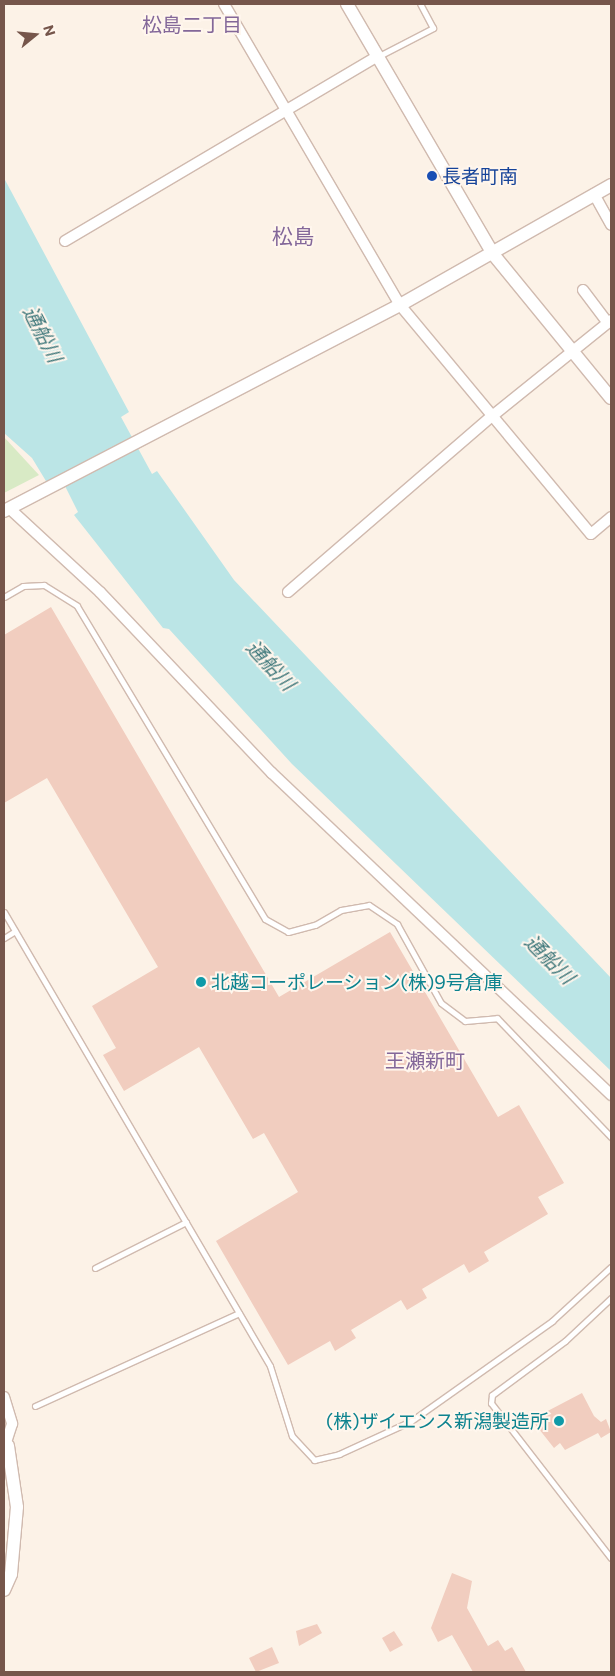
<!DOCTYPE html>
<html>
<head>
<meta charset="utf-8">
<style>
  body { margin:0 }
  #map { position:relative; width:615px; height:1676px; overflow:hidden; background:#fcf2e7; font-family:Commissioner,"Noto Sans JP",sans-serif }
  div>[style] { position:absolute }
  .green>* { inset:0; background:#d8eac5 }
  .water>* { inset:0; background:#bbe5e6 }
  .building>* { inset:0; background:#f1cdbf }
  .roads { filter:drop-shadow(1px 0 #d0baaf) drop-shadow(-1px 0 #d0baaf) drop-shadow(0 1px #d0baaf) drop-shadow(0 -1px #d0baaf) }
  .service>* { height:5px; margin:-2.5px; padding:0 2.5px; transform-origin:2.5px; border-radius:2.5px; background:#fff }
  .minor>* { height:10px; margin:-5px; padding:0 5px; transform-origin:5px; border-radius:5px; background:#fff }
  .tertiary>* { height:12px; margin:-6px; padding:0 6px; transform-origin:6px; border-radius:6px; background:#fff }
  .dots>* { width:14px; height:14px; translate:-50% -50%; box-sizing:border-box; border:2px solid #fff6ed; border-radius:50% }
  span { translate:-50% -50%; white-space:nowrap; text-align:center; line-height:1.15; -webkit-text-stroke:4px #fff6ed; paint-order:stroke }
  .transit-label { font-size:19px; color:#164399 }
  .left { translate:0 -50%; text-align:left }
  .culture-label { font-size:19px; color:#0d838f }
  .right { translate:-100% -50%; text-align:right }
  .neighbourhood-label { font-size:20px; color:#836799 }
  .water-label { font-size:20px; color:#3f787b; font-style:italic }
  .quarter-label { font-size:21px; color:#836799 }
  .frame { position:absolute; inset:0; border:5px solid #76564b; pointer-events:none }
  .north { position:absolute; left:10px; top:10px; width:50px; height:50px; -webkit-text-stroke:4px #fff6ed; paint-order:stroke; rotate:73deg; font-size:14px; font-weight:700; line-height:20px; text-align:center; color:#76564b }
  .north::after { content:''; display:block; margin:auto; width:18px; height:22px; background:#76564b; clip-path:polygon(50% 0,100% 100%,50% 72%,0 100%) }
</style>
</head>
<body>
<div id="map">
  <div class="green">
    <i style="clip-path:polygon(4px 437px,39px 475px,4px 493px)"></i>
  </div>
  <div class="water">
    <i style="clip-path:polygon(4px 178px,129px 412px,121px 417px,152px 474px,157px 471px,234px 580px,611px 978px,611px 1071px,292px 764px,169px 629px,163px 628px,74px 515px,78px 512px,62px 480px,49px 486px,32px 458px,4px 433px)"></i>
  </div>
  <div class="building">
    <i style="clip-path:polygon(51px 607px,279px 997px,390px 932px,498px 1117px,519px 1105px,564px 1183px,538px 1197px,548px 1214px,484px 1252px,489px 1261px,469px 1273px,464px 1264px,422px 1289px,427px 1298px,407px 1310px,401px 1300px,351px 1330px,356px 1338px,335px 1351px,330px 1341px,288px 1365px,216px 1241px,298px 1192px,264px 1133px,253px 1139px,199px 1047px,124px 1091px,103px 1055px,116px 1048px,92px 1006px,158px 967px,47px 778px,4px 803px,4px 635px)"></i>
    <i style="clip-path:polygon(582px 1393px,594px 1416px,601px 1422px,606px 1419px,611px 1432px,601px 1438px,598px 1433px,565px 1450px,560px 1443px,554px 1448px,535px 1424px,542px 1419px,540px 1415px)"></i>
    <i style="clip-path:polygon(452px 1573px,472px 1581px,467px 1608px,488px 1646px,498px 1640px,505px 1651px,512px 1647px,526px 1672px,473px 1672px,452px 1635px,438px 1642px,431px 1628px)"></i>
    <i style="clip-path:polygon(317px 1624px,322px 1633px,299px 1646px,296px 1631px)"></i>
    <i style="clip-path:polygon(394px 1631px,403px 1645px,390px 1652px,382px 1638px)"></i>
    <i style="clip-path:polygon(272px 1647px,279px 1663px,256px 1672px,249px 1658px)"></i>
  </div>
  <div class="roads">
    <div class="service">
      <i style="left:379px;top:56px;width:61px;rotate:-27.4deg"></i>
      <i style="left:433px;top:28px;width:27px;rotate:-118deg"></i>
      <i style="left:4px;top:597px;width:22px;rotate:-30deg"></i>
      <i style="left:23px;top:586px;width:21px;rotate:-3deg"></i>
      <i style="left:44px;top:585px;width:39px;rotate:32deg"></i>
      <i style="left:77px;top:606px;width:365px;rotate:59deg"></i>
      <i style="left:265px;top:919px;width:26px;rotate:29deg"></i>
      <i style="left:288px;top:932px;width:28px;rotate:-15deg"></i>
      <i style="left:315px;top:925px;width:30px;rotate:-30deg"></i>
      <i style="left:341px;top:910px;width:28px;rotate:-10deg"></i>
      <i style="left:369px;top:905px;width:34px;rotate:34deg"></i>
      <i style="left:397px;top:924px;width:90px;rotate:60.9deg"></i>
      <i style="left:441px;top:1003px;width:30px;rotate:37deg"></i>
      <i style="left:465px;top:1021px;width:32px;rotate:-5deg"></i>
      <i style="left:497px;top:1018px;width:165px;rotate:46.2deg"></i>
      <i style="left:4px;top:912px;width:526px;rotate:59.63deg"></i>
      <i style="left:270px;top:1366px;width:73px;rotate:72.6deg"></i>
      <i style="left:292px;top:1436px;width:33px;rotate:47deg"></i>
      <i style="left:314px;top:1460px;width:26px;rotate:-13deg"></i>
      <i style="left:339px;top:1454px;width:79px;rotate:-24.6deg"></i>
      <i style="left:411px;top:1421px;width:173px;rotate:-35.3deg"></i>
      <i style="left:552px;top:1321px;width:80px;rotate:-42.5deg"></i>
      <i style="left:4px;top:938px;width:13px;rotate:-32deg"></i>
      <i style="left:95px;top:1268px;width:102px;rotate:-26.8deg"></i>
      <i style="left:611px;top:1298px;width:63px;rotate:136.9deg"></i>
      <i style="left:565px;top:1341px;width:91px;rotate:143.5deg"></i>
      <i style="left:492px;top:1395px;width:8px;rotate:97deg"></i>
      <i style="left:491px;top:1403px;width:196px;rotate:52.3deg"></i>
      <i style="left:35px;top:1406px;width:224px;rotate:-24.5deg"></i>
    </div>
    <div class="minor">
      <i style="left:224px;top:4px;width:349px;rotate:59.7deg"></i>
      <i style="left:400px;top:305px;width:298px;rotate:50.2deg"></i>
      <i style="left:591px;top:534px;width:26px;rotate:-40deg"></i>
      <i style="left:594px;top:194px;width:35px;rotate:61deg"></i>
      <i style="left:65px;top:241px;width:364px;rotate:-30.6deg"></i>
      <i style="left:583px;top:290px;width:41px;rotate:52.9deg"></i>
      <i style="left:9px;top:508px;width:124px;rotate:42.7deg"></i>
      <i style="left:100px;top:592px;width:250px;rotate:46.5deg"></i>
      <i style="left:272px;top:773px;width:468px;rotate:43.5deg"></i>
      <i style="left:288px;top:592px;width:268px;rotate:-40.8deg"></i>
      <i style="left:491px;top:417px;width:154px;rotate:-38.9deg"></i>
      <i style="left:4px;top:1397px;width:28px;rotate:73deg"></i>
      <i style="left:12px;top:1424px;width:25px;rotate:108deg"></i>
    </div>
    <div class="tertiary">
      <i style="left:347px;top:4px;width:290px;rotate:59.7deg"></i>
      <i style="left:493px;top:254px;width:186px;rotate:50.7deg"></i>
      <i style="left:4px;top:511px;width:446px;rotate:-27.5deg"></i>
      <i style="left:400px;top:305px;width:243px;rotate:-29.6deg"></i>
      <i style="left:4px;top:1590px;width:17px;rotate:-66deg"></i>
      <i style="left:11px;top:1574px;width:67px;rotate:-84.9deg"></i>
      <i style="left:17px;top:1507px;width:62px;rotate:-98.4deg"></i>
    </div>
  </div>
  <div class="dots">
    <i style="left:432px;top:176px;background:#1a4fb4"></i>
    <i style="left:201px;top:982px;background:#0f9aa8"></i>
    <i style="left:559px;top:1421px;background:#0f9aa8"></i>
  </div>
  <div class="transit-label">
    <span class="left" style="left:442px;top:176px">長者町南</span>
  </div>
  <div class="culture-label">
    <span class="left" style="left:211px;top:982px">北越コーポレーション(株)9号倉庫</span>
    <span class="right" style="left:549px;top:1421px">(株)ザイエンス新潟製造所</span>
  </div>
  <div class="neighbourhood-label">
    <span style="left:192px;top:24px">松島二丁目</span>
    <span style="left:425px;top:1060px">王瀬新町</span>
  </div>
  <div class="water-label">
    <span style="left:43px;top:334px;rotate:63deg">通船川</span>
    <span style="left:271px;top:665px;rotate:47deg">通船川</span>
    <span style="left:550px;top:959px;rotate:45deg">通船川</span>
  </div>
  <div class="quarter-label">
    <span style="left:293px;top:236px">松島</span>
  </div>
  <div class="frame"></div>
  <div class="north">N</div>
</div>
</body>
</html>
